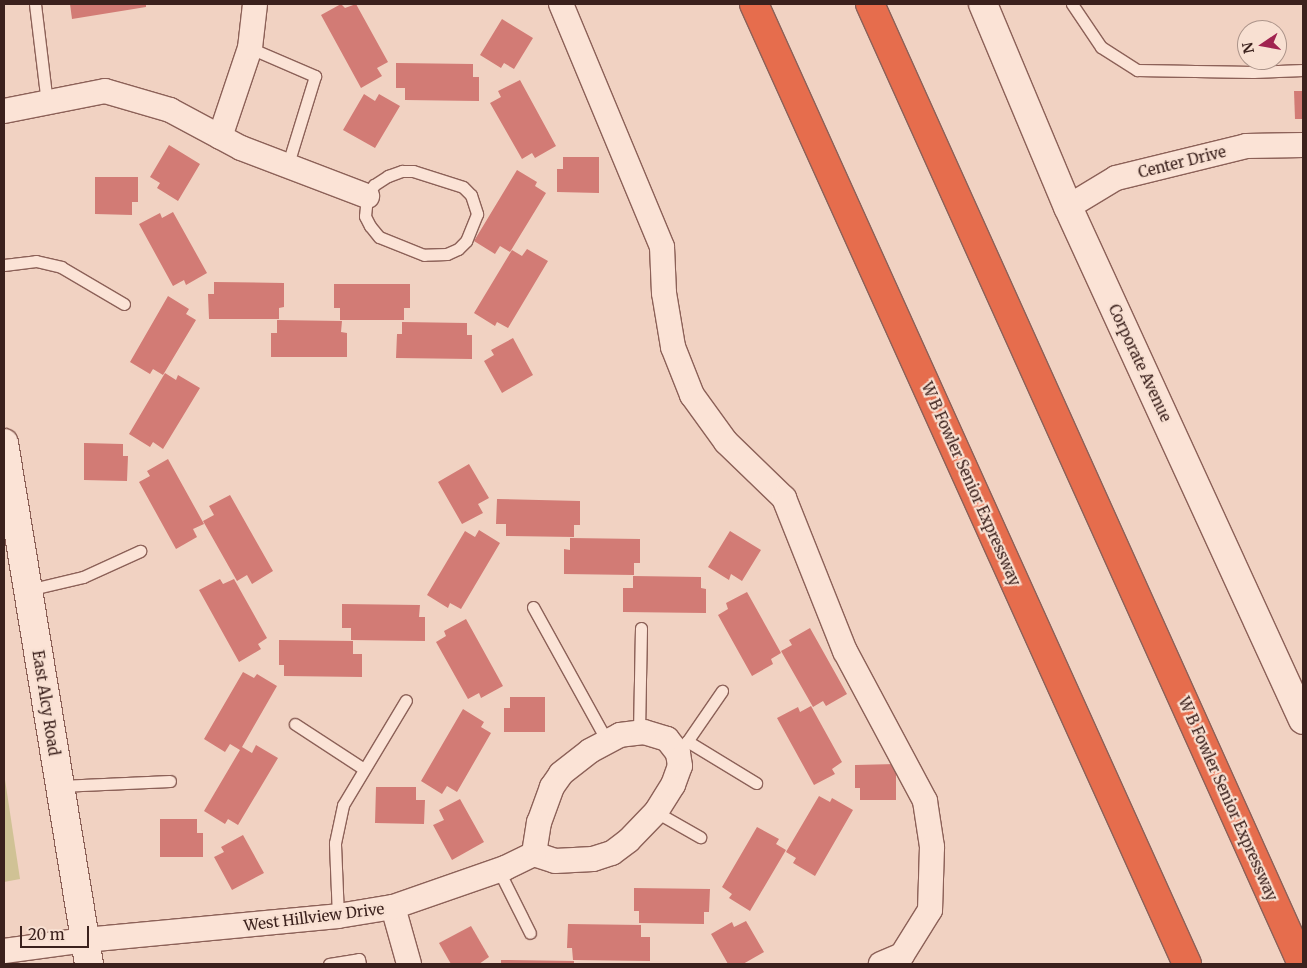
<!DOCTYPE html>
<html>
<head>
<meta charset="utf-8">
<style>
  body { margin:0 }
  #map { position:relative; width:1307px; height:968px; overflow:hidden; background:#f1d2c2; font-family:Merriweather,serif }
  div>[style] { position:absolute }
  .green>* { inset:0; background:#d0c295 }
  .building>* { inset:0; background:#d27b75 }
  .roads { filter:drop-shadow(1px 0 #8c6158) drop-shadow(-1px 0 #8c6158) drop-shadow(0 1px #8c6158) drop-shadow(0 -1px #8c6158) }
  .service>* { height:11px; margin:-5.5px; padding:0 5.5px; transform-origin:5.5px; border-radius:5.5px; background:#fbe3d6 }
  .minor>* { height:24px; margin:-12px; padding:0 12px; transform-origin:12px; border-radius:12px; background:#fbe3d6 }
  .tertiary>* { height:28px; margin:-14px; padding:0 14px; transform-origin:14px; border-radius:14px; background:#fbe3d6 }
  .motorway>* { height:28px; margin:-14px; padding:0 14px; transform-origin:14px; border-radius:14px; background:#e66d4d }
  span { translate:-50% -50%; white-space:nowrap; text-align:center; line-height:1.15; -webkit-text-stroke:4.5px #f8e0d2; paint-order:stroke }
  .street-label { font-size:15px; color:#3b211d }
  .frame { position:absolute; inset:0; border:5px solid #3b211d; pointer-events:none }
  .north { position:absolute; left:1237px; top:20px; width:50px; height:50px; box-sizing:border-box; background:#f8e0d2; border:1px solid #ac948a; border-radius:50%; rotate:258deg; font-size:14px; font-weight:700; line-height:20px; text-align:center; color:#3b211d }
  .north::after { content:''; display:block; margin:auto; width:18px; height:22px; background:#a02350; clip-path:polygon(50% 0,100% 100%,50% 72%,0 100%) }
  .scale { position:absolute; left:20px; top:926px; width:69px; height:22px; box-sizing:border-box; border:2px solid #3b211d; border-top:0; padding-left:6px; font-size:15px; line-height:18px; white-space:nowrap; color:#3b211d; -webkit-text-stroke:4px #f8e0d2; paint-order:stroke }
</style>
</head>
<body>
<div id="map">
  <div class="green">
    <i style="clip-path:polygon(4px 773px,20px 879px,4px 882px)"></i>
  </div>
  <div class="building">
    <i style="clip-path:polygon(70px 4px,146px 4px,146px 7px,72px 19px)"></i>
    <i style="clip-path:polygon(341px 4px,345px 8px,356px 4px,388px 62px,377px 68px,382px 76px,361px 88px,321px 15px)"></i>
    <i style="clip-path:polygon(502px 19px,533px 38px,514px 69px,504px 63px,501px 68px,480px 55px)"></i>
    <i style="clip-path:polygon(396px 63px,473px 64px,473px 77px,479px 77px,479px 101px,405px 100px,405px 88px,396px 88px)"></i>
    <i style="clip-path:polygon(520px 80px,556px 146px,535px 158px,532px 153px,522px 159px,490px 103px,501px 97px,498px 91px)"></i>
    <i style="clip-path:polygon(1294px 91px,1303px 91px,1303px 119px,1295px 119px)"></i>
    <i style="clip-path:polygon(364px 94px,375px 101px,379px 94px,400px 106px,375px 148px,343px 130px)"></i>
    <i style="clip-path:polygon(169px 145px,200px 164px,178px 201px,157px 188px,160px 183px,150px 177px)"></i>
    <i style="clip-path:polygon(563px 157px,599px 157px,599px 193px,557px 192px,557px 169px,563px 169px)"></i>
    <i style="clip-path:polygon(517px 170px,537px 182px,535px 186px,546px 193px,510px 252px,500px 246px,495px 254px,474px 241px)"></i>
    <i style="clip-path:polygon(95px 177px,138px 177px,138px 202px,132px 202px,132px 215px,95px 214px)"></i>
    <i style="clip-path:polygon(173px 212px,207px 273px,186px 285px,184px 280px,173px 286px,139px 224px,160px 213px,162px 218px)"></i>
    <i style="clip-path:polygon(527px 249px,548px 261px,508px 328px,497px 322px,495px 326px,474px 313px,512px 250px,522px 256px)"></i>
    <i style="clip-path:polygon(214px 282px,284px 283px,284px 307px,279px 308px,279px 319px,209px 319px,208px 294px,214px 294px)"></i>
    <i style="clip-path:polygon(334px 284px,410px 284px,410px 308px,404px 308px,404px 320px,340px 320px,340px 308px,334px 308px)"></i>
    <i style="clip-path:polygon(168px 296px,189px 309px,186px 314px,196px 320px,163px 375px,153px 369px,150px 374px,130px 362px)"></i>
    <i style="clip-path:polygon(277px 320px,342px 321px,341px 332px,347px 333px,347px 357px,271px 357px,271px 333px,277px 333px)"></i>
    <i style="clip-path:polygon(402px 322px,467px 323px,467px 335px,472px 335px,472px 359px,396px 358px,397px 334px,402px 334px)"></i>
    <i style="clip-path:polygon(513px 338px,533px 375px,502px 393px,484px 361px,494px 355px,491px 350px)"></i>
    <i style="clip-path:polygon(165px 373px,176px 380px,178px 375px,200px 388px,163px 449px,153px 442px,150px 447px,129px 434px)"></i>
    <i style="clip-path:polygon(84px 443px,123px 444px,123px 456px,128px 456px,127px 481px,84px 480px)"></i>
    <i style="clip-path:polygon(168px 459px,204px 524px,193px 529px,197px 537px,176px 549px,139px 482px,150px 476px,147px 471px)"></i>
    <i style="clip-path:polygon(469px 464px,489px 498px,478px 504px,483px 513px,462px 524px,438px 482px)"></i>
    <i style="clip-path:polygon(230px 495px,273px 571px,252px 584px,247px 575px,237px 581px,203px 521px,214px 515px,209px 506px)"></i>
    <i style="clip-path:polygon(497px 499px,580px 501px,580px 525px,574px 525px,574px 537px,506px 536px,506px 524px,496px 524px)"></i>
    <i style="clip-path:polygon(479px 530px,500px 543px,461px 609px,450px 603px,448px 608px,427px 595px,465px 531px,475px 537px)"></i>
    <i style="clip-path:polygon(730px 531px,761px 550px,742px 581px,731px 574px,729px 580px,708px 567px)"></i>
    <i style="clip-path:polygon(570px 538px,640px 539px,640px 563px,634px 563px,634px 575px,564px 574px,564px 549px,570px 550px)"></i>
    <i style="clip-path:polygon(633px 576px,701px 577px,701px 588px,706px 589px,706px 613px,623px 612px,623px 588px,633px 588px)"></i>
    <i style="clip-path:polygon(220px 579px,223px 584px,234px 579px,267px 638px,258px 644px,261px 649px,239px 662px,199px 590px)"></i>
    <i style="clip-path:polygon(747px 592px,781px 653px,771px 659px,773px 664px,752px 676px,718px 615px,728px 609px,726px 603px)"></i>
    <i style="clip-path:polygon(342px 604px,420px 605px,419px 617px,425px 617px,425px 641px,351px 640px,351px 628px,342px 628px)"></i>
    <i style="clip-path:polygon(466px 619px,503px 686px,481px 698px,479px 693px,468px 699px,436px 642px,446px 636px,444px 631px)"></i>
    <i style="clip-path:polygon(810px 628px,847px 694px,826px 706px,823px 701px,813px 707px,781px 651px,792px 645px,789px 640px)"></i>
    <i style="clip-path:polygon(279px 640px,353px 641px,353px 654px,362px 654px,362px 677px,284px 676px,284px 665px,279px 665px)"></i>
    <i style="clip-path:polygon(243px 672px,254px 678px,257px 674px,277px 686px,242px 747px,252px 753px,256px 745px,278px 758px,238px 825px,228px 819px,225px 824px,204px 811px,240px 750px,230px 744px,225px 752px,204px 739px)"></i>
    <i style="clip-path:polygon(510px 697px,545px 697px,545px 732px,504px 732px,504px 708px,510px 708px)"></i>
    <i style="clip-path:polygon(811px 706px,842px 762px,832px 769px,835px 774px,814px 785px,777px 718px,798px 707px,800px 712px)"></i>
    <i style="clip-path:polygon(463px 709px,484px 722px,481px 727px,491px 733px,457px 792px,447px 786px,442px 794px,421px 781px)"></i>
    <i style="clip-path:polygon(896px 764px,896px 800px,860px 800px,860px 788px,855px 788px,855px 765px)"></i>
    <i style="clip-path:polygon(376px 787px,416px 787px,416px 800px,425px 800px,424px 824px,375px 823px)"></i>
    <i style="clip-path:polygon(819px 796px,830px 802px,832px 798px,853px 810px,815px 876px,793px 863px,796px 858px,786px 852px)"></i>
    <i style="clip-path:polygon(460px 799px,484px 842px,452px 860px,433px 825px,444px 820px,439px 810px)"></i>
    <i style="clip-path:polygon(160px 819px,197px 819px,197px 833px,203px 833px,203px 857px,160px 857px)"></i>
    <i style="clip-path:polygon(757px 827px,779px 839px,776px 844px,786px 850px,750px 911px,729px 898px,732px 894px,722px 887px)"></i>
    <i style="clip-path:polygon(243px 835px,264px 873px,232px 890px,214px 857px,224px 852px,221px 847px)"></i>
    <i style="clip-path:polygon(634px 888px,710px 889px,709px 912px,704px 912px,704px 924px,639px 923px,639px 911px,634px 911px)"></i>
    <i style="clip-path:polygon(746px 921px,764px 952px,743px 964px,728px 964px,711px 934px,732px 922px,734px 927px)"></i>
    <i style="clip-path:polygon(568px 924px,641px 925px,641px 937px,650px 937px,650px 961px,573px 960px,572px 948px,567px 948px)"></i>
    <i style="clip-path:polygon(471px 926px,489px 957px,479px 964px,451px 964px,439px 943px)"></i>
    <i style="clip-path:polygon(501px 960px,574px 961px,574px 964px,501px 964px)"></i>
  </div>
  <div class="roads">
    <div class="service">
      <i style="left:35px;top:4px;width:100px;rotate:83.1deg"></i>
      <i style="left:1072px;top:4px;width:52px;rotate:56deg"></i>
      <i style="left:1101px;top:47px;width:43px;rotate:32.6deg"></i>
      <i style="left:1137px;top:70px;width:116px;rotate:1deg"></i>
      <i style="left:1253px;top:72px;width:50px;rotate:-2.3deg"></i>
      <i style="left:250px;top:48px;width:71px;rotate:23.3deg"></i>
      <i style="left:315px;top:76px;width:95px;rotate:107.1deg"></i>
      <i style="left:402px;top:171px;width:11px"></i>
      <i style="left:413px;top:171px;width:52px;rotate:17.7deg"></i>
      <i style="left:463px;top:187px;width:11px;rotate:45deg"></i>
      <i style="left:471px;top:195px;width:20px;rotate:72deg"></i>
      <i style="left:477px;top:214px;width:29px;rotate:112deg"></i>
      <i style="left:466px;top:241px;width:11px;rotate:135deg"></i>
      <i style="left:458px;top:249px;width:12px;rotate:156deg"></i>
      <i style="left:447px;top:254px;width:23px;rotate:178deg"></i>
      <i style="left:424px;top:255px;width:48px;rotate:-158.2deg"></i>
      <i style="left:379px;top:237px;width:14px;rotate:-129deg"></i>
      <i style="left:370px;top:226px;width:11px;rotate:-117deg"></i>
      <i style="left:365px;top:216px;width:20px;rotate:-84deg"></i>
      <i style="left:367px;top:196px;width:13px;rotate:-58deg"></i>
      <i style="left:374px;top:185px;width:17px;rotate:-33deg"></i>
      <i style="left:388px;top:176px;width:15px;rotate:-20deg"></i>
      <i style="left:4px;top:265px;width:32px;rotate:-7deg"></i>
      <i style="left:36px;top:261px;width:26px;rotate:13deg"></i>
      <i style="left:61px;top:267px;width:73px;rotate:30.4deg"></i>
      <i style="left:28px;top:590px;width:57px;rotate:-13.3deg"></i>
      <i style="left:83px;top:577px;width:63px;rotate:-24.5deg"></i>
      <i style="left:533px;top:607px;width:153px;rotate:61.1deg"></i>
      <i style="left:295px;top:724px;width:82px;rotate:33.1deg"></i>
      <i style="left:639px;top:732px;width:104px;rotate:-88.9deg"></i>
      <i style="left:687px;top:741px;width:81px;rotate:31.3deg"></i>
      <i style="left:684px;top:746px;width:67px;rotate:-55.4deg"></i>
      <i style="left:60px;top:786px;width:110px;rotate:-2.6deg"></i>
      <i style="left:656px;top:812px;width:51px;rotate:29.6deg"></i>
      <i style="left:499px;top:871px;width:69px;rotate:63.4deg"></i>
      <i style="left:338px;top:916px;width:73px;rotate:-92.4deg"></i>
      <i style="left:335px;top:843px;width:39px;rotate:-78deg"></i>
      <i style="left:343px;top:805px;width:122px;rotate:-59deg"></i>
      <i style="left:329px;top:964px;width:30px;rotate:-9deg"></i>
      <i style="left:359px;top:959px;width:5px;rotate:79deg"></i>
    </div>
    <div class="minor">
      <i style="left:561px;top:4px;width:263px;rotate:67.4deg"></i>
      <i style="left:662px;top:247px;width:46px;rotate:87.5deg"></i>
      <i style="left:664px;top:293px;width:55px;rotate:80.5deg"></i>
      <i style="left:673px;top:347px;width:52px;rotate:68.4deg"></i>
      <i style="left:692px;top:395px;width:58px;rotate:54.1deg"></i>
      <i style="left:726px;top:442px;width:81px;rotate:44deg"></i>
      <i style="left:784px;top:498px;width:165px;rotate:68.3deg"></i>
      <i style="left:845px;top:651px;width:170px;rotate:61.9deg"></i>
      <i style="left:925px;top:801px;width:47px;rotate:81.3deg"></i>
      <i style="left:932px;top:847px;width:63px;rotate:91.8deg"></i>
      <i style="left:930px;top:910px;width:53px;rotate:121.9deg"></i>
      <i style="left:902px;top:955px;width:23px;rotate:157deg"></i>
      <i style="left:4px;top:111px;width:103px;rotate:-11.2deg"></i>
      <i style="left:105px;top:91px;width:68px;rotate:16.3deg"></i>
      <i style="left:170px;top:110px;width:81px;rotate:28.2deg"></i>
      <i style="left:241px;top:148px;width:135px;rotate:20.9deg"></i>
      <i style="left:220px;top:137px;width:94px;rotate:-71.4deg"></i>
      <i style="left:250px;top:48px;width:44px;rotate:-83.5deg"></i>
      <i style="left:1068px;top:207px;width:56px;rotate:-31.1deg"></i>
      <i style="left:1116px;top:178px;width:134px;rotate:-13.8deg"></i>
      <i style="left:1246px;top:146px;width:57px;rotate:-1deg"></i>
      <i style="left:393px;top:907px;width:59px;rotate:74.3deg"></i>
      <i style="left:4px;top:951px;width:82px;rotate:-7.7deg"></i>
      <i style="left:85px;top:940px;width:254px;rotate:-5.4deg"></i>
      <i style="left:338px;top:916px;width:56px;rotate:-9.3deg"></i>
      <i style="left:393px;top:907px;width:119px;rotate:-19.2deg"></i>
      <i style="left:505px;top:868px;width:32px;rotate:-26deg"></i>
      <i style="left:534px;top:854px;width:22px;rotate:18deg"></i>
      <i style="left:555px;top:861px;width:38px;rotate:-3deg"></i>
      <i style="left:593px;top:859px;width:20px;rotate:-18deg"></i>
      <i style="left:612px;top:853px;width:21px;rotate:-37deg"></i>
      <i style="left:629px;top:840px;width:39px;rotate:-46deg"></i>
      <i style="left:656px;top:812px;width:32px;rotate:-58deg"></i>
      <i style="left:673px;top:785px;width:20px;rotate:-70deg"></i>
      <i style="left:680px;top:766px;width:13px;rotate:-99deg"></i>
      <i style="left:678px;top:753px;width:18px;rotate:-128deg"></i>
      <i style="left:667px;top:739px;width:24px;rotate:-163deg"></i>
      <i style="left:644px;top:732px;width:24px;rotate:173deg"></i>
      <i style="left:620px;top:735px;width:34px;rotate:152deg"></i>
      <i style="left:590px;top:751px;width:37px;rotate:142deg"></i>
      <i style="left:561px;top:774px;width:16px;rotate:125deg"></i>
      <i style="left:552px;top:787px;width:37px;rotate:110deg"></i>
      <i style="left:539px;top:822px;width:32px;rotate:99deg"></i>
    </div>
    <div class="tertiary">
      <i style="left:983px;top:4px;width:220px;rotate:67.3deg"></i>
      <i style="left:1068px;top:207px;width:564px;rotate:65.39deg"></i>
      <i style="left:4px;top:443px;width:528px;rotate:80.73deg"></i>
    </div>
    <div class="motorway">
      <i style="left:754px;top:4px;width:1053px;rotate:65.72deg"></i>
      <i style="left:870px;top:4px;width:1053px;rotate:65.77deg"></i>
    </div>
  </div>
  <div class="street-label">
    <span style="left:1182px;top:162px;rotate:-14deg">Center Drive</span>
    <span style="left:1140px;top:363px;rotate:65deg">Corporate Avenue</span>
    <span style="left:971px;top:484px;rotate:66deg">W B Fowler Senior Expressway</span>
    <span style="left:46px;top:703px;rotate:81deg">East Alcy Road</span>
    <span style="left:1228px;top:799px;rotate:66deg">W B Fowler Senior Expressway</span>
    <span style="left:314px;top:917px;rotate:-7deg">West Hillview Drive</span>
  </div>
  <div class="frame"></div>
  <div class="north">N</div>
  <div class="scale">20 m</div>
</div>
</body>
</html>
